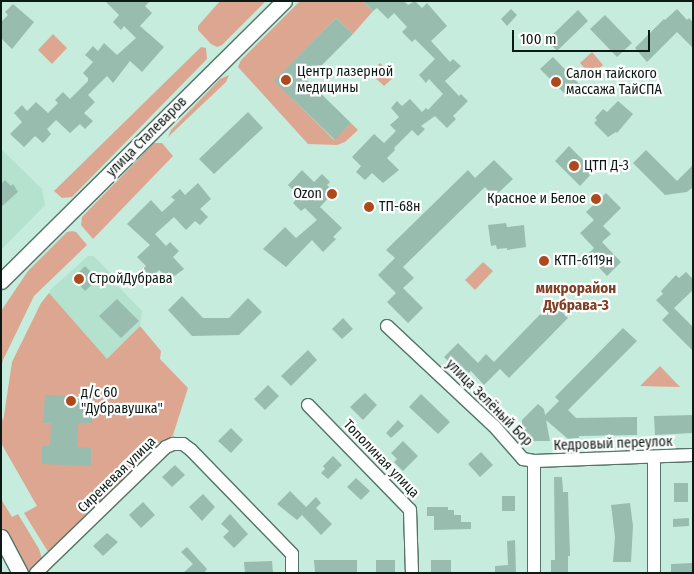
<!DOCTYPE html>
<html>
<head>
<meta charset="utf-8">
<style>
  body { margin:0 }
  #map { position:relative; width:694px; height:574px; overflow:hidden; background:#c6ecdd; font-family:"Fira Sans Condensed",sans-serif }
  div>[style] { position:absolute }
  .built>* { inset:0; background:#b4e2cf }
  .green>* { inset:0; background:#dda691 }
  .building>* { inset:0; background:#98bdae }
  .roads { filter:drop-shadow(1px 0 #527567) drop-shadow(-1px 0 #527567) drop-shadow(0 1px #527567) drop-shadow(0 -1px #527567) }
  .minor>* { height:12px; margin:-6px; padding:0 6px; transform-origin:6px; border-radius:6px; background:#fff }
  .major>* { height:15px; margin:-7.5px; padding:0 7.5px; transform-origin:7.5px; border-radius:7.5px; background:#fff }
  .dots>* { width:14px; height:14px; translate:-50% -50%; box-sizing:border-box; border:2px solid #fff; border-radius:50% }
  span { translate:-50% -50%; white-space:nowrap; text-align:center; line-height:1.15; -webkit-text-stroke:4.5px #fff; paint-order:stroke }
  .poi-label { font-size:14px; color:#0c1a15 }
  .left { translate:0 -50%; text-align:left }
  .right { translate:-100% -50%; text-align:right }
  .street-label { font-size:14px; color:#0c1a15 }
  .neighbourhood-label { font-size:15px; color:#803e23; font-weight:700 }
  .frame { position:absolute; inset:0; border:2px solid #0c1a15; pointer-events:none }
  .scale { position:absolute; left:512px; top:30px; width:138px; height:22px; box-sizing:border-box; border:2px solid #0c1a15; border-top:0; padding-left:6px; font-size:15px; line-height:18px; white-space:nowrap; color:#0c1a15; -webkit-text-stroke:4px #fff; paint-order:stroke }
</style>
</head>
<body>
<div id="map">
  <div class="built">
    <i style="clip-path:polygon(1px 149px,42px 189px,45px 205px,1px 250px)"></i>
    <i style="clip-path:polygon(88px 256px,94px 256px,117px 280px,116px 284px,142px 311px,140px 326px,107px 360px,50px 300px,50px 290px)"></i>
  </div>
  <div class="green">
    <i style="clip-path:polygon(220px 1px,266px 1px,222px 45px,217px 47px,211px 44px,198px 30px,198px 26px)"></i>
    <i style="clip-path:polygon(300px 1px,363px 1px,373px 11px,353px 34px,336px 18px,275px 81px,334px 140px,351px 123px,358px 130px,345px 142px,337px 145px,308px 144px,238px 67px,241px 60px)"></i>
    <i style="clip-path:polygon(53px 34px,67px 48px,52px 64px,38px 50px)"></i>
    <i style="clip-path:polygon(201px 47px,206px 48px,207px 59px,72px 197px,62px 198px,54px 191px)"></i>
    <i style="clip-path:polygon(592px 52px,603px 65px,591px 76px,580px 63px)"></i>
    <i style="clip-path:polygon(380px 63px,394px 77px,384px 86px,370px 73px)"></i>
    <i style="clip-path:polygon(229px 75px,226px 82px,168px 137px,171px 130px,220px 79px)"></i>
    <i style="clip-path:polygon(154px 143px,162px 143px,173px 156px,93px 239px,81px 225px,82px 217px)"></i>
    <i style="clip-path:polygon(72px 231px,76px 232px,87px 245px,34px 296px,3px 360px,1px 368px,1px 311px,28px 271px,67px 232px)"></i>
    <i style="clip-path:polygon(483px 262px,493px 271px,475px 290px,465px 280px)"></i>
    <i style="clip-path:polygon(49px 293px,107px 359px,140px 326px,161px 351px,160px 359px,188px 388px,173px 435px,50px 555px,24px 513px,37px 506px,1px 443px,1px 410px,3px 422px,12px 362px,41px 303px)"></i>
    <i style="clip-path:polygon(660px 366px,680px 387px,640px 386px)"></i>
    <i style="clip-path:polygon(1px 499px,12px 517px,18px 514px,39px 549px,43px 562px,32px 572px,24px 568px,1px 526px)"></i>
  </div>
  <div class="building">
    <i style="clip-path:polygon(105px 1px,150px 1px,145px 6px,152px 13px,140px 26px,164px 47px,142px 72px,130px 61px,113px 83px,107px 76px,88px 95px,95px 102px,84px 113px,93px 121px,85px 129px,80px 124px,70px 133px,56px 120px,47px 129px,51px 134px,43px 143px,35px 136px,24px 147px,10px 134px,22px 122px,14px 113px,22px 105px,27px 111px,36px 102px,48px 113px,58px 103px,55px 100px,63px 92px,70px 99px,88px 81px,88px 78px,83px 73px,93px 62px,85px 55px,93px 46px,98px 51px,104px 43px,117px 55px,136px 38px,124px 26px,121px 30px,113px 22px,119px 15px)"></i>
    <i style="clip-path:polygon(363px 1px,404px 1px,408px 5px,415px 1px,422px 8px,427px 3px,447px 26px,431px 41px,450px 62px,453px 59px,461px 66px,445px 81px,459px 96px,461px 94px,468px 101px,453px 116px,456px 119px,447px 128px,435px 116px,421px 126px,425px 129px,418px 136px,412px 130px,394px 148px,395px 150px,387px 158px,399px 170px,383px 183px,372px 173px,365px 180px,356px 172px,361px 166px,352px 157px,374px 134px,384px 143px,396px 131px,390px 125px,399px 117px,391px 108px,397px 101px,402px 106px,410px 99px,422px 112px,426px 108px,428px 110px,443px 94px,429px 79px,426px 83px,419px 75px,435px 59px,415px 39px,412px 42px,402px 32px,407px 27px,394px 13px,388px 19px,377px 8px,373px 11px)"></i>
    <i style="clip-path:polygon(13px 4px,34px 22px,12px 49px,1px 38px,1px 22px,8px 15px,5px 12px)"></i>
    <i style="clip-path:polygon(511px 9px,517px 15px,507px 26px,501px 19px)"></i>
    <i style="clip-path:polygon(677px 9px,687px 20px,689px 18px,693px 22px,693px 48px,677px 32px,647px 62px,635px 48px,664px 19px,665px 20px)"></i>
    <i style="clip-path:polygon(578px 10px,588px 21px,557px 51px,547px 40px)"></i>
    <i style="clip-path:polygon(605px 15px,632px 43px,617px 57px,590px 29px)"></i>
    <i style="clip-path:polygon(336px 18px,353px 34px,307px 80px,351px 123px,335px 140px,274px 81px)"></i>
    <i style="clip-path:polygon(553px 57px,580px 85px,568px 97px,540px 69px)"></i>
    <i style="clip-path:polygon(618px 101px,633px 114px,617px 133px,616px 132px,608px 137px,594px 123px,597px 120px,595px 118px,603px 109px,607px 112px)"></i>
    <i style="clip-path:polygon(248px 112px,263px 128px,214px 174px,199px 159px)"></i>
    <i style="clip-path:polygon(569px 146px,594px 171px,580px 186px,555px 161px)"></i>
    <i style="clip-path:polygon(646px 150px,677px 181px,693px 165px,693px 187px,687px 192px,665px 195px,633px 163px)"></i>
    <i style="clip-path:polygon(494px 160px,513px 179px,494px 197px,485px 187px,403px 267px,414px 278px,403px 288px,423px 308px,408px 323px,387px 302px,396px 293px,378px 275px,395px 258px,386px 250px,468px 170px,475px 178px)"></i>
    <i style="clip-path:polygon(302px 170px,314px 182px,322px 174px,330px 182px,327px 185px,334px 192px,320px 207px,342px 228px,333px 237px,336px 239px,323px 252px,312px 240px,286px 267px,263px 249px,285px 227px,296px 238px,317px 220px,305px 208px,301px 211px,293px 203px,299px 196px,288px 185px)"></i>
    <i style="clip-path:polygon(5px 180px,11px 186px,13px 184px,18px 192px,1px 207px,1px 184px)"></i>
    <i style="clip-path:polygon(198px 183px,211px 199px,200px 209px,208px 217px,200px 225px,195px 221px,186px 230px,174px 217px,155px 234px,166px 246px,170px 242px,179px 251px,173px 257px,184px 269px,169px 280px,159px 270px,150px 279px,141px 271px,146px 266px,137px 257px,150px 245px,127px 224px,151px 200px,162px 212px,175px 200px,171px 197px,180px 189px,185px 195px)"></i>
    <i style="clip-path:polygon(606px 193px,621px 208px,603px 226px,611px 234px,602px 242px,621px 262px,607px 276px,587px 255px,594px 248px,580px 233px,594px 220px,586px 212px)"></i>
    <i style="clip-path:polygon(506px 223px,507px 227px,524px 225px,526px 247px,507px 250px,507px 248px,497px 249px,496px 245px,491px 246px,488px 225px)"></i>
    <i style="clip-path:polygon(85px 266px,98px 279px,85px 291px,73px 278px)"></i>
    <i style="clip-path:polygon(686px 272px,693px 279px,693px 290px,674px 308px,693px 327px,693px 351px,662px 320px,669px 313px,656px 300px,663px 294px,661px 291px,676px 275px,679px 278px)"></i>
    <i style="clip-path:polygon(182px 296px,203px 318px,229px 318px,248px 298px,262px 312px,239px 335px,192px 336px,168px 310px)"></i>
    <i style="clip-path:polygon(117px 299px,139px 321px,121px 338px,99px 316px)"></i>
    <i style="clip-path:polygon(552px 302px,568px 318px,509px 378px,500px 369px,484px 385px,471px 371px,464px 378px,444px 357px,458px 343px,478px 363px,486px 354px,494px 362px)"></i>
    <i style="clip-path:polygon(343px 318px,353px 329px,342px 339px,332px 329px)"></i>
    <i style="clip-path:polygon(623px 328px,637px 341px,568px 410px,576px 418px,637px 417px,637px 435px,579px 436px,579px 438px,568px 439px,546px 420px,550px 441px,530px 441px,530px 438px,522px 434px,522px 420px,538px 404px,544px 409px,545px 415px,559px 401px,555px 397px)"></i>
    <i style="clip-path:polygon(308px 350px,317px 360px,291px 386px,281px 376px)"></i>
    <i style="clip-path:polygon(268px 385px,279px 396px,265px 410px,254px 399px)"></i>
    <i style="clip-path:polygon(365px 393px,377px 405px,363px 420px,350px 407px)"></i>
    <i style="clip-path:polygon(421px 394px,450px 422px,438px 434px,409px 407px)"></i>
    <i style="clip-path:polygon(45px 395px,94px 397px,92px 423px,78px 423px,77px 447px,91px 448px,91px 466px,42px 464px,42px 446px,50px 446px,51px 423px,43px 423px)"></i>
    <i style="clip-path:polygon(693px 415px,693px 433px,655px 435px,654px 416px)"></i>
    <i style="clip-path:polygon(398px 420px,404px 426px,391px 438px,386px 433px)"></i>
    <i style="clip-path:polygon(231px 428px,243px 440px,231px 453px,218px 441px)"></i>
    <i style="clip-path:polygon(403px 441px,418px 456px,403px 471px,394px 462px,397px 459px,391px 453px)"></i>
    <i style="clip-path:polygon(481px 452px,493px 465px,480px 477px,468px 464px)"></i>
    <i style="clip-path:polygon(333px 456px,342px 465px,328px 479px,321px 473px,325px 469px,323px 466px)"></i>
    <i style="clip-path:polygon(175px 465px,185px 475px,172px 487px,162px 477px)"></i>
    <i style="clip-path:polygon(554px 477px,562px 477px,563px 492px,568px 492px,570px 556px,568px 556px,568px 573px,551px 573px,551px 560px,555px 560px)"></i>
    <i style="clip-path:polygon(356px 478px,370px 491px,361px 500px,347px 487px)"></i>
    <i style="clip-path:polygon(674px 483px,688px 483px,688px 502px,674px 502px)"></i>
    <i style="clip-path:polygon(290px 491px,306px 507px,316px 497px,321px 503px,316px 508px,332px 524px,321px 535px,302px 515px,297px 520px,277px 504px)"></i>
    <i style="clip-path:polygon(203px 494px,215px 507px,202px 521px,189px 507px)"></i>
    <i style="clip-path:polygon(502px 496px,515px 496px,515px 511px,502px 511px)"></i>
    <i style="clip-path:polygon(143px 502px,155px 515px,141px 528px,129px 515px)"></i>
    <i style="clip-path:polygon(630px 503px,633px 526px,631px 562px,613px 562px,615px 537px,611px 505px)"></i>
    <i style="clip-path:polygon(427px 507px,448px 507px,448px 510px,454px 510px,454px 515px,461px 515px,461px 522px,471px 522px,471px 529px,434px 530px,434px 516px,427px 516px)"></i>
    <i style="clip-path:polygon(230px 514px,248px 534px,234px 548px,223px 537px,229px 531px,221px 524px)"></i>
    <i style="clip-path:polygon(689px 518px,689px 526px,673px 527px,673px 519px)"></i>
    <i style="clip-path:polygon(107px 533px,118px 542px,103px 556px,93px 546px)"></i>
    <i style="clip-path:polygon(515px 540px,516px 573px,495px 573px,495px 566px,508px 565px,507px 541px)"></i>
    <i style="clip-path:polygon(187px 547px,207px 569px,204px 573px,183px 573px,193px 564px,181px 552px)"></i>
    <i style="clip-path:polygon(314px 560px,357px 560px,357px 573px,315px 573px)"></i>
    <i style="clip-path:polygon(376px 560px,395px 560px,395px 573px,376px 573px)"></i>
    <i style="clip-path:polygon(431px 560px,451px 560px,451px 573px,431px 573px)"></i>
    <i style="clip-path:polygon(272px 561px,273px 573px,245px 573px,244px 562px)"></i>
    <i style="clip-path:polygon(693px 563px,693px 573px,671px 573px,671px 564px)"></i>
  </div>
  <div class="roads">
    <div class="minor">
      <i style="left:387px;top:326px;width:146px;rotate:43.1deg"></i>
      <i style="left:494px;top:426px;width:44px;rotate:48.7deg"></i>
      <i style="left:523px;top:459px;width:11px;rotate:10deg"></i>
      <i style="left:534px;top:461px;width:112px;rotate:90deg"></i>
      <i style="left:308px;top:405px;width:146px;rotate:45.8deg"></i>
      <i style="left:410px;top:510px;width:63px;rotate:88.2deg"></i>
      <i style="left:534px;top:461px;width:159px;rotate:-2.2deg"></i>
      <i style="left:36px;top:573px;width:181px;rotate:-44.1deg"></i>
      <i style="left:166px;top:447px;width:8px;rotate:-23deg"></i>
      <i style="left:173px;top:444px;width:10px"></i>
      <i style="left:183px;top:444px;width:10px;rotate:37deg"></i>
      <i style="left:191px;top:450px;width:145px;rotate:45.8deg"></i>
      <i style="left:292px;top:554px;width:19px;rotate:90deg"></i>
      <i style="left:654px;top:573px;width:115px;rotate:-90deg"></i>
    </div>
    <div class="major">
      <i style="left:1px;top:281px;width:398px;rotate:-44.7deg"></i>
      <i style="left:1px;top:537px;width:41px;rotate:62.2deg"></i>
    </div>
  </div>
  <div class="dots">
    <i style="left:286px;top:80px;background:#af491c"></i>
    <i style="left:556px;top:82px;background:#af491c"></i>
    <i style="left:574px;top:166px;background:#af491c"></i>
    <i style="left:332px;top:194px;background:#af491c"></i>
    <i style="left:596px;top:199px;background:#af491c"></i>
    <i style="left:369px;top:207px;background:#af491c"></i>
    <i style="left:544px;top:261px;background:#af491c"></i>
    <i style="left:79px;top:279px;background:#af491c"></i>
    <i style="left:71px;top:401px;background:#af491c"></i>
  </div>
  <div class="poi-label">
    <span class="left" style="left:297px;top:80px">Центр лазерной<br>медицины</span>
    <span class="left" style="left:566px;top:82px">Салон тайского<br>массажа ТайСПА</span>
    <span class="left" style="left:584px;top:166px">ЦТП Д-3</span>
    <span class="right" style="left:322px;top:194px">Ozon</span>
    <span class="right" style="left:586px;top:199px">Красное и Белое</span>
    <span class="left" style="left:379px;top:207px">ТП-68н</span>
    <span class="left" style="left:554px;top:261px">КТП-6119н</span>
    <span class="left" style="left:89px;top:279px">СтройДубрава</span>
    <span class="left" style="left:81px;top:401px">д/с 60<br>"Дубравушка"</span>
  </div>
  <div class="street-label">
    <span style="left:147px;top:137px;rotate:-45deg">улица Сталеваров</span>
    <span style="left:489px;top:403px;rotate:45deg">улица Зелёный Бор</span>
    <span style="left:613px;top:444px;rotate:-2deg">Кедровый переулок</span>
    <span style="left:381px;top:459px;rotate:46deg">Тополиная улица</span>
    <span style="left:117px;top:475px;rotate:-44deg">Сиреневая улица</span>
  </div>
  <div class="neighbourhood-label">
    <span style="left:576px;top:297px">микрорайон<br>Дубрава-3</span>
  </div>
  <div class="frame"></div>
  <div class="scale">100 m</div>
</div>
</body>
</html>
